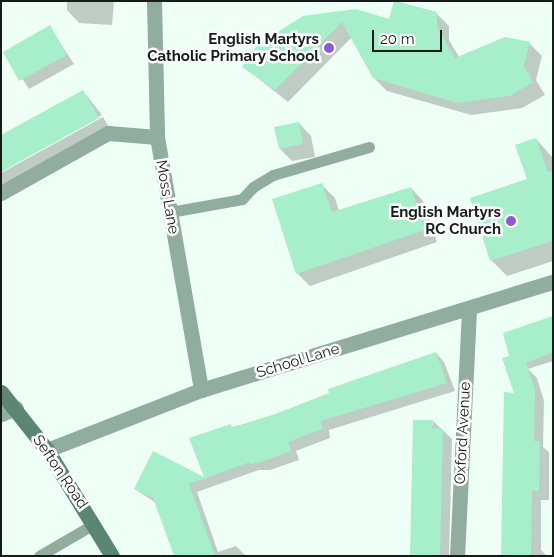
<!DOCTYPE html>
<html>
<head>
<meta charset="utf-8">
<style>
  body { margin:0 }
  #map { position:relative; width:554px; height:557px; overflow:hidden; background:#eefff6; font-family:Raleway,sans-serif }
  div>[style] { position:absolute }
  .shadow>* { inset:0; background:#0003 }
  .building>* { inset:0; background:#a7eecb }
  .lane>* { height:11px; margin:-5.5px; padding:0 5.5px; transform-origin:5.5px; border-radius:5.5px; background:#90ad9e }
  .street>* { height:15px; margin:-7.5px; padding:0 7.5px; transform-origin:7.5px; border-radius:7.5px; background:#90ad9e }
  .secondary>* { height:15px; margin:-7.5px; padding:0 7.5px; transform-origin:7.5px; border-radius:7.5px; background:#5b8772 }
  .dots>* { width:14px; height:14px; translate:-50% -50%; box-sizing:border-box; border:2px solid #fff; border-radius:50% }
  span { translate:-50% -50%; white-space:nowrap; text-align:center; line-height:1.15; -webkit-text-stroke:5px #fff; paint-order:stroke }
  .poi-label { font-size:15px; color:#151c19; font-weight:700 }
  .right { translate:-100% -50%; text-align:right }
  .street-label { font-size:15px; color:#151c19 }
  .frame { position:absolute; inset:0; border:2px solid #151c19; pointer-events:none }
  .scale { position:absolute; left:372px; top:30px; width:70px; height:22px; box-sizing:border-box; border:2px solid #151c19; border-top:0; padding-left:6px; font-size:15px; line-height:18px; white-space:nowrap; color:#151c19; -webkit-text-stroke:4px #fff; paint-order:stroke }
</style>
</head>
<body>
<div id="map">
  <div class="shadow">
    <i style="clip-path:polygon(67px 1px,114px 1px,112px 25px,79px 23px,67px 10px)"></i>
    <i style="clip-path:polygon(396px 1px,436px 13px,449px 26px,449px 40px,459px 57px,529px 43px,542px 56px,536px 80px,545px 95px,522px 108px,471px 115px,387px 91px,374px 78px,352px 37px,288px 102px,244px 67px,304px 17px,390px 21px)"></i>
    <i style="clip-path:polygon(50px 27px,74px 64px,29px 89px,5px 52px)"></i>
    <i style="clip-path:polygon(83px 91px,102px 115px,1px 170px)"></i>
    <i style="clip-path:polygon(103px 117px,111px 131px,1px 191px,1px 173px)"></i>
    <i style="clip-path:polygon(299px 123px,311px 136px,315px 157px,292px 161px,280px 149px)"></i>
    <i style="clip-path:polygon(536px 139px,553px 158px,553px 261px,507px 276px,491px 260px,529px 180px)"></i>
    <i style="clip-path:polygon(322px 185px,335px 198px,339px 211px,411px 188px,423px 201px,437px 242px,310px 286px,297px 273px)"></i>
    <i style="clip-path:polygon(553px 317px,553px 361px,528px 369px,537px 378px,544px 401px,543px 447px,549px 452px,549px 500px,541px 500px,541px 550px,547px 556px,502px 556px,516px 394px,507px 370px)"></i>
    <i style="clip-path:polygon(436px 353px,444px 362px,455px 391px,329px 430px,330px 438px,296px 451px,299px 460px,270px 470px,259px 470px,197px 492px,218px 552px,236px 546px,246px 556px,176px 556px,156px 503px,135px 489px,153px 452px,206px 479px,190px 439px,279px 414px)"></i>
    <i style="clip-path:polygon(433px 421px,452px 439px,449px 556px,412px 556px)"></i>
  </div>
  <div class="building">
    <i style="clip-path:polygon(394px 1px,437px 12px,437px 27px,455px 58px,505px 37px,530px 42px,524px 66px,533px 82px,510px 96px,457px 103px,373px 78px,342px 22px,275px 90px,242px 67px,258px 44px,303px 16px,356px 9px,389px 19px)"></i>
    <i style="clip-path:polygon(50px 25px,67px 55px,19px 81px,3px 52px)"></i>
    <i style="clip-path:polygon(83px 90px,99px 118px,1px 172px,1px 135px)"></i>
    <i style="clip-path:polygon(299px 122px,303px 144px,279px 149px,274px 127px)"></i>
    <i style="clip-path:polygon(536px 138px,548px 172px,553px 171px,553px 241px,490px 261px,470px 198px,527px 179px,515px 145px)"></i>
    <i style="clip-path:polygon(322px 183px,332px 212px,411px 187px,425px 230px,296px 274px,272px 199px)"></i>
    <i style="clip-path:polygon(553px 316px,553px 352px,526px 363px,535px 390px,534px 441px,540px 441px,539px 491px,532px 491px,531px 556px,501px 556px,504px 392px,514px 393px,502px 358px,509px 356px,503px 333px)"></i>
    <i style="clip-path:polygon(436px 352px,447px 383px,321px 421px,322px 429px,288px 442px,291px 451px,261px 462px,251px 464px,250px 462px,189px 484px,215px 556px,174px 556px,153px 498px,134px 489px,153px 451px,204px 477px,189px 438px,231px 424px,232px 428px,278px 413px,329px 393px,328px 389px)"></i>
    <i style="clip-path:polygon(413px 420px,433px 420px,432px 428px,443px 429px,440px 556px,410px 556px)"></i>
  </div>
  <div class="lane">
    <i style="left:170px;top:212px;width:73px;rotate:-10.2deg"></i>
    <i style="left:242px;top:199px;width:16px;rotate:-47deg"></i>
    <i style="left:253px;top:187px;width:23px;rotate:-31deg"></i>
    <i style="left:273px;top:175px;width:100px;rotate:-16.3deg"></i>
    <i style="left:39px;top:556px;width:64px;rotate:-30.2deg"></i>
  </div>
  <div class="street">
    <i style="left:154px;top:1px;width:136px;rotate:88.7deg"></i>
    <i style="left:157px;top:137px;width:257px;rotate:80.1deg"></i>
    <i style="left:1px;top:193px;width:123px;rotate:-29.3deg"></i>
    <i style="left:108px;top:133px;width:49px;rotate:4.7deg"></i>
    <i style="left:1px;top:414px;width:16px;rotate:-22deg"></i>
    <i style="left:47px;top:450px;width:165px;rotate:-21.3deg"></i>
    <i style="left:201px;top:390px;width:368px;rotate:-17.1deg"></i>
    <i style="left:457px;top:556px;width:245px;rotate:-87.2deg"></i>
  </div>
  <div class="secondary">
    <i style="left:1px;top:392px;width:74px;rotate:51.6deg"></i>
    <i style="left:47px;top:450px;width:124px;rotate:58.5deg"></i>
  </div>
  <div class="dots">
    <i style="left:329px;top:48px;background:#8a5bd4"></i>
    <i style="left:511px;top:221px;background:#8a5bd4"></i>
  </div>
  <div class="poi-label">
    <span class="right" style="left:319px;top:48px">English Martyrs<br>Catholic Primary School</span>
    <span class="right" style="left:501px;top:221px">English Martyrs<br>RC Church</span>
  </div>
  <div class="street-label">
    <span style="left:167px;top:197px;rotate:80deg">Moss Lane</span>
    <span style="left:298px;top:361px;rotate:-17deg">School Lane</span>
    <span style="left:463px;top:433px;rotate:-87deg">Oxford Avenue</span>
    <span style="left:60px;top:472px;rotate:56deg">Sefton Road</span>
  </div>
  <div class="frame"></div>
  <div class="scale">20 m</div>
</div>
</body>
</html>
